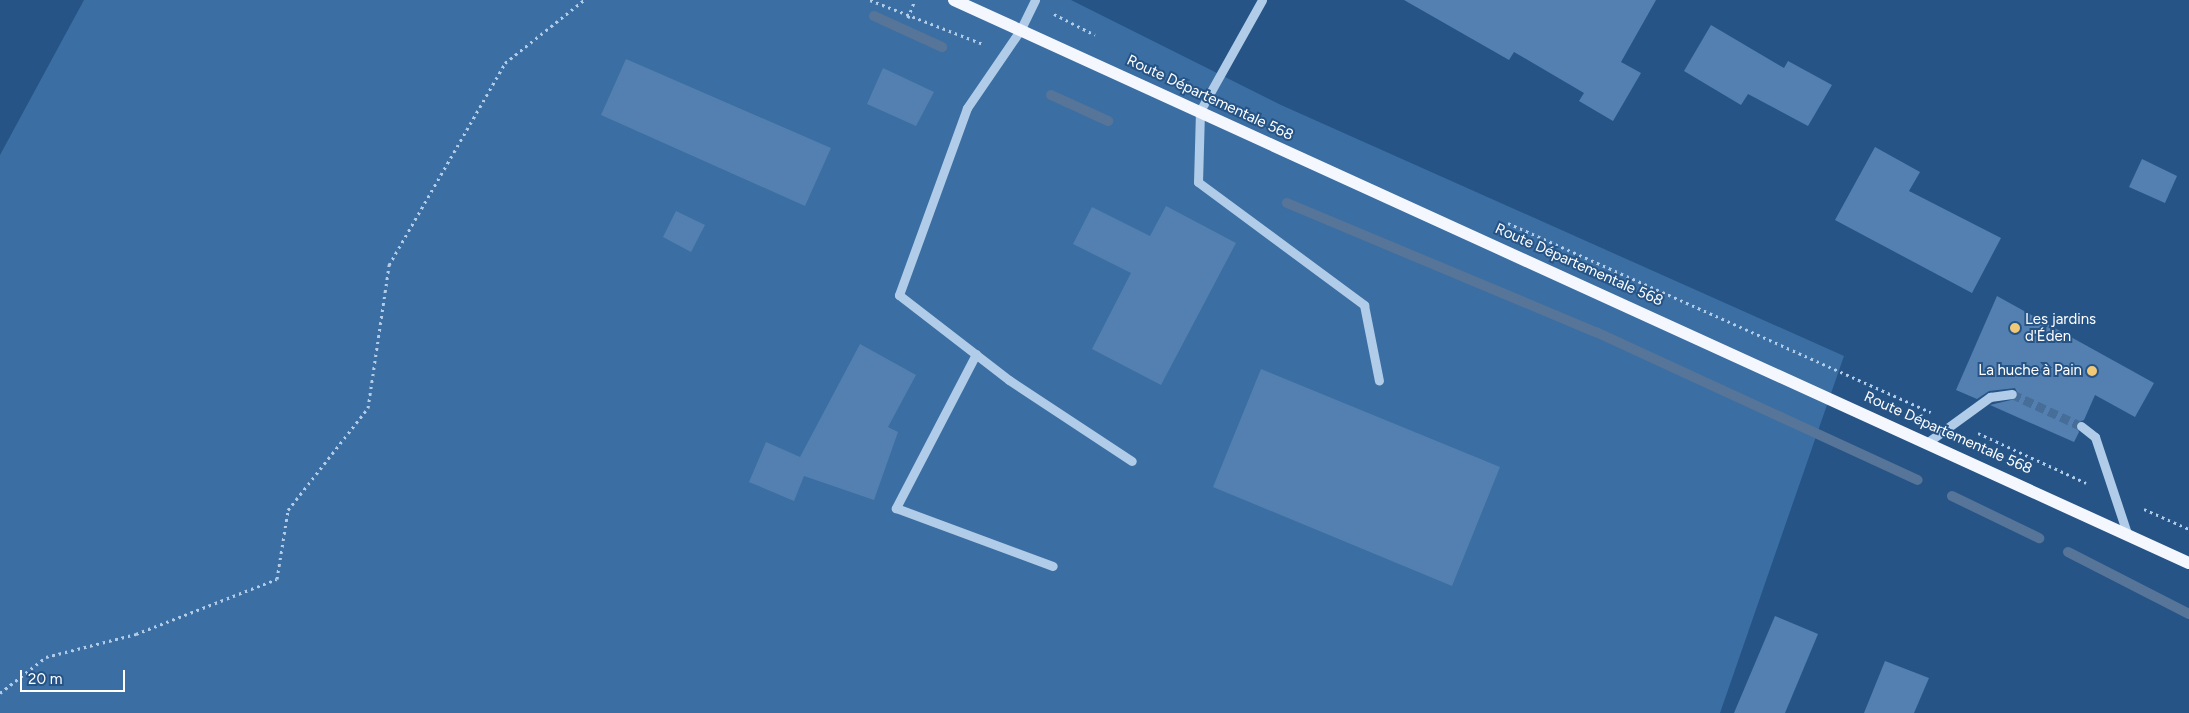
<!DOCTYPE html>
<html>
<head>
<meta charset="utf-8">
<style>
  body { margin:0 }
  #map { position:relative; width:2189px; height:713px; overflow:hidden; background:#265486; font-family:Figtree,sans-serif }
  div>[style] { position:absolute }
  .green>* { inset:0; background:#3b6ea3 }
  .stream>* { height:10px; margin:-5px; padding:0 5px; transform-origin:5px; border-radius:5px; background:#567599 }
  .building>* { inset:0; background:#5380b0 }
  .minor-tunnel>* { height:9px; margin-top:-4.5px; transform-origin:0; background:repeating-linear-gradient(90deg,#476e98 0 9px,transparent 0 13.5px) }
  .path>* { height:3px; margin-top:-1.5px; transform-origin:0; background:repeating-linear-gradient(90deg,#b1cce8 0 2.5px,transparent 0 6.5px) }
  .minor>* { height:9px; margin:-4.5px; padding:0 4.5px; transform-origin:4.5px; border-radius:4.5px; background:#b1cce8 }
  .major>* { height:12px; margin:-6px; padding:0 6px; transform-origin:6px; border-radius:6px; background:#f4f8fe }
  .dots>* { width:14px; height:14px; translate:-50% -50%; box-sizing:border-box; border:2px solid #265486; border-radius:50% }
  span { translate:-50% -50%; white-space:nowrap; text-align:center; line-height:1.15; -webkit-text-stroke:4px #265486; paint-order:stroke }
  .street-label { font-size:15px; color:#fff }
  .poi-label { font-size:15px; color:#fff }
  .left { translate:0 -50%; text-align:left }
  .right { translate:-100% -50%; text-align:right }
  .scale { position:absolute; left:20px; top:670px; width:105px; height:22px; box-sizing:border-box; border:2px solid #fff; border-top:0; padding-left:6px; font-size:15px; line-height:18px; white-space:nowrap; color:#fff; -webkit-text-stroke:4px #265486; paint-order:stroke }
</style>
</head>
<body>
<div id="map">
  <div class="green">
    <i style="clip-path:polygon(84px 0,1071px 0,1281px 105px,1844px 356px,1720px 713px,0 713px,0 155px)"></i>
  </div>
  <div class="stream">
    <i style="left:874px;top:16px;width:75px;rotate:24.5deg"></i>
    <i style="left:1051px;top:95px;width:63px;rotate:24.5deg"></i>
    <i style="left:1287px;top:203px;width:335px;rotate:22.7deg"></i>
    <i style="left:1596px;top:332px;width:354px;rotate:24.7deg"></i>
    <i style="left:1952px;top:496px;width:97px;rotate:25.8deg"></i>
    <i style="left:2068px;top:552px;width:136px;rotate:27.1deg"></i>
  </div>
  <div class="building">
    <i style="clip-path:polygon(1404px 0,1656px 0,1621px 62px,1641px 73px,1613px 121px,1579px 101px,1584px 93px,1514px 52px,1509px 60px)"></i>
    <i style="clip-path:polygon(1711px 25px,1784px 68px,1788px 61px,1832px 85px,1808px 126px,1748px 94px,1741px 105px,1684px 71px)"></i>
    <i style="clip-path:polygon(626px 59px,831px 148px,805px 206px,601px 115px)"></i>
    <i style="clip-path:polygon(883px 68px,934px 92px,916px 126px,867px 104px)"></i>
    <i style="clip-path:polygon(1875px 147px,1920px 172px,1909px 191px,2001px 238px,1972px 293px,1835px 220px)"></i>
    <i style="clip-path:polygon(2142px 159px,2177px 176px,2165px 203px,2129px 187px)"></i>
    <i style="clip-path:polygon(1166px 206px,1236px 243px,1161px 385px,1092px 349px,1131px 273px,1073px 244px,1092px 207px,1150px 236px)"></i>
    <i style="clip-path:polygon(676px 211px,705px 225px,691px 252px,663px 237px)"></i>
    <i style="clip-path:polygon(1997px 296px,2154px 383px,2135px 417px,2095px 395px,2084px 420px,2076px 423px,2079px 432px,2074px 442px,1990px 405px,2015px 399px,2018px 394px,2015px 388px,1989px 391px,1977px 399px,1956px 390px)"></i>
    <i style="clip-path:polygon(860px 344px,916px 375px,888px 427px,898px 432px,874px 500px,804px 476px,794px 501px,749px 482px,766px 442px,800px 457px)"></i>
    <i style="clip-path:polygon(1261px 369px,1500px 467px,1452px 586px,1213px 487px)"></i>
    <i style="clip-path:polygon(1775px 616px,1818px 634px,1785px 713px,1734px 713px)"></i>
    <i style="clip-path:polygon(1885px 661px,1929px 678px,1914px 713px,1864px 713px)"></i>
  </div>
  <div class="minor-tunnel">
    <i style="left:2012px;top:394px;width:76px;rotate:24.9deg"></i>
  </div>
  <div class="path">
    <i style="left:870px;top:0;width:121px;rotate:21.3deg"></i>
    <i style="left:1054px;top:14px;width:46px;rotate:27.1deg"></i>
    <i style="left:908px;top:18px;width:19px;rotate:-69deg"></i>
    <i style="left:1508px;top:223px;width:463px;rotate:24.1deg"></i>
    <i style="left:1978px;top:433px;width:119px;rotate:24.8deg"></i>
    <i style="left:2144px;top:509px;width:49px;rotate:24deg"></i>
    <i style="left:0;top:693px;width:58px;rotate:-38deg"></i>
    <i style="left:46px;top:657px;width:93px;rotate:-14.3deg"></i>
    <i style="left:136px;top:634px;width:151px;rotate:-21.3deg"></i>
    <i style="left:277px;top:579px;width:70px;rotate:-80.9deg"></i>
    <i style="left:288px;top:510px;width:130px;rotate:-51.9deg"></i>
    <i style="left:368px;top:408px;width:145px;rotate:-81.6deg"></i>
    <i style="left:389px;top:265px;width:233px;rotate:-60.1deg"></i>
    <i style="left:505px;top:63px;width:101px;rotate:-38.6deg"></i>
  </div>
  <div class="minor">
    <i style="left:1035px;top:0;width:32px;rotate:116deg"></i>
    <i style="left:1021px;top:29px;width:96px;rotate:124.4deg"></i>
    <i style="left:967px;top:108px;width:199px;rotate:110deg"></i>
    <i style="left:899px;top:295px;width:139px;rotate:37.7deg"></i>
    <i style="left:1009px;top:380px;width:147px;rotate:33.4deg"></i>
    <i style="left:1262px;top:0;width:127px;rotate:119.2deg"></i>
    <i style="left:1200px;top:111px;width:71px;rotate:91.6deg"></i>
    <i style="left:1198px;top:182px;width:207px;rotate:36.5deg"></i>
    <i style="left:1364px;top:305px;width:77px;rotate:78.8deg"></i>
    <i style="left:976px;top:354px;width:174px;rotate:117.5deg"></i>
    <i style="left:896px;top:508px;width:167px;rotate:20.3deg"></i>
    <i style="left:2081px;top:426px;width:18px;rotate:38deg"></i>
    <i style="left:2095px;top:437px;width:101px;rotate:71.6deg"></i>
    <i style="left:1928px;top:442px;width:77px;rotate:-36deg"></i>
    <i style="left:1990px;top:397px;width:22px;rotate:-8deg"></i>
  </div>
  <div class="major">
    <i style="left:954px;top:0;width:1357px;rotate:24.51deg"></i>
  </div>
  <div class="dots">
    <i style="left:2015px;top:328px;background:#f1c977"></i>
    <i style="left:2092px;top:371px;background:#f1c977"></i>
  </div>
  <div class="street-label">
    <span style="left:1210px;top:98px;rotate:25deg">Route Départementale 568</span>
    <span style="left:1579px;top:265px;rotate:24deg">Route Départementale 568</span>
    <span style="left:1948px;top:433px;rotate:24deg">Route Départementale 568</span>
  </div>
  <div class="poi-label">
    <span class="left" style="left:2025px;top:328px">Les jardins<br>d'Éden</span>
    <span class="right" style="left:2082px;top:371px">La huche à Pain</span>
  </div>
  <div class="scale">20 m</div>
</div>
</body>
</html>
